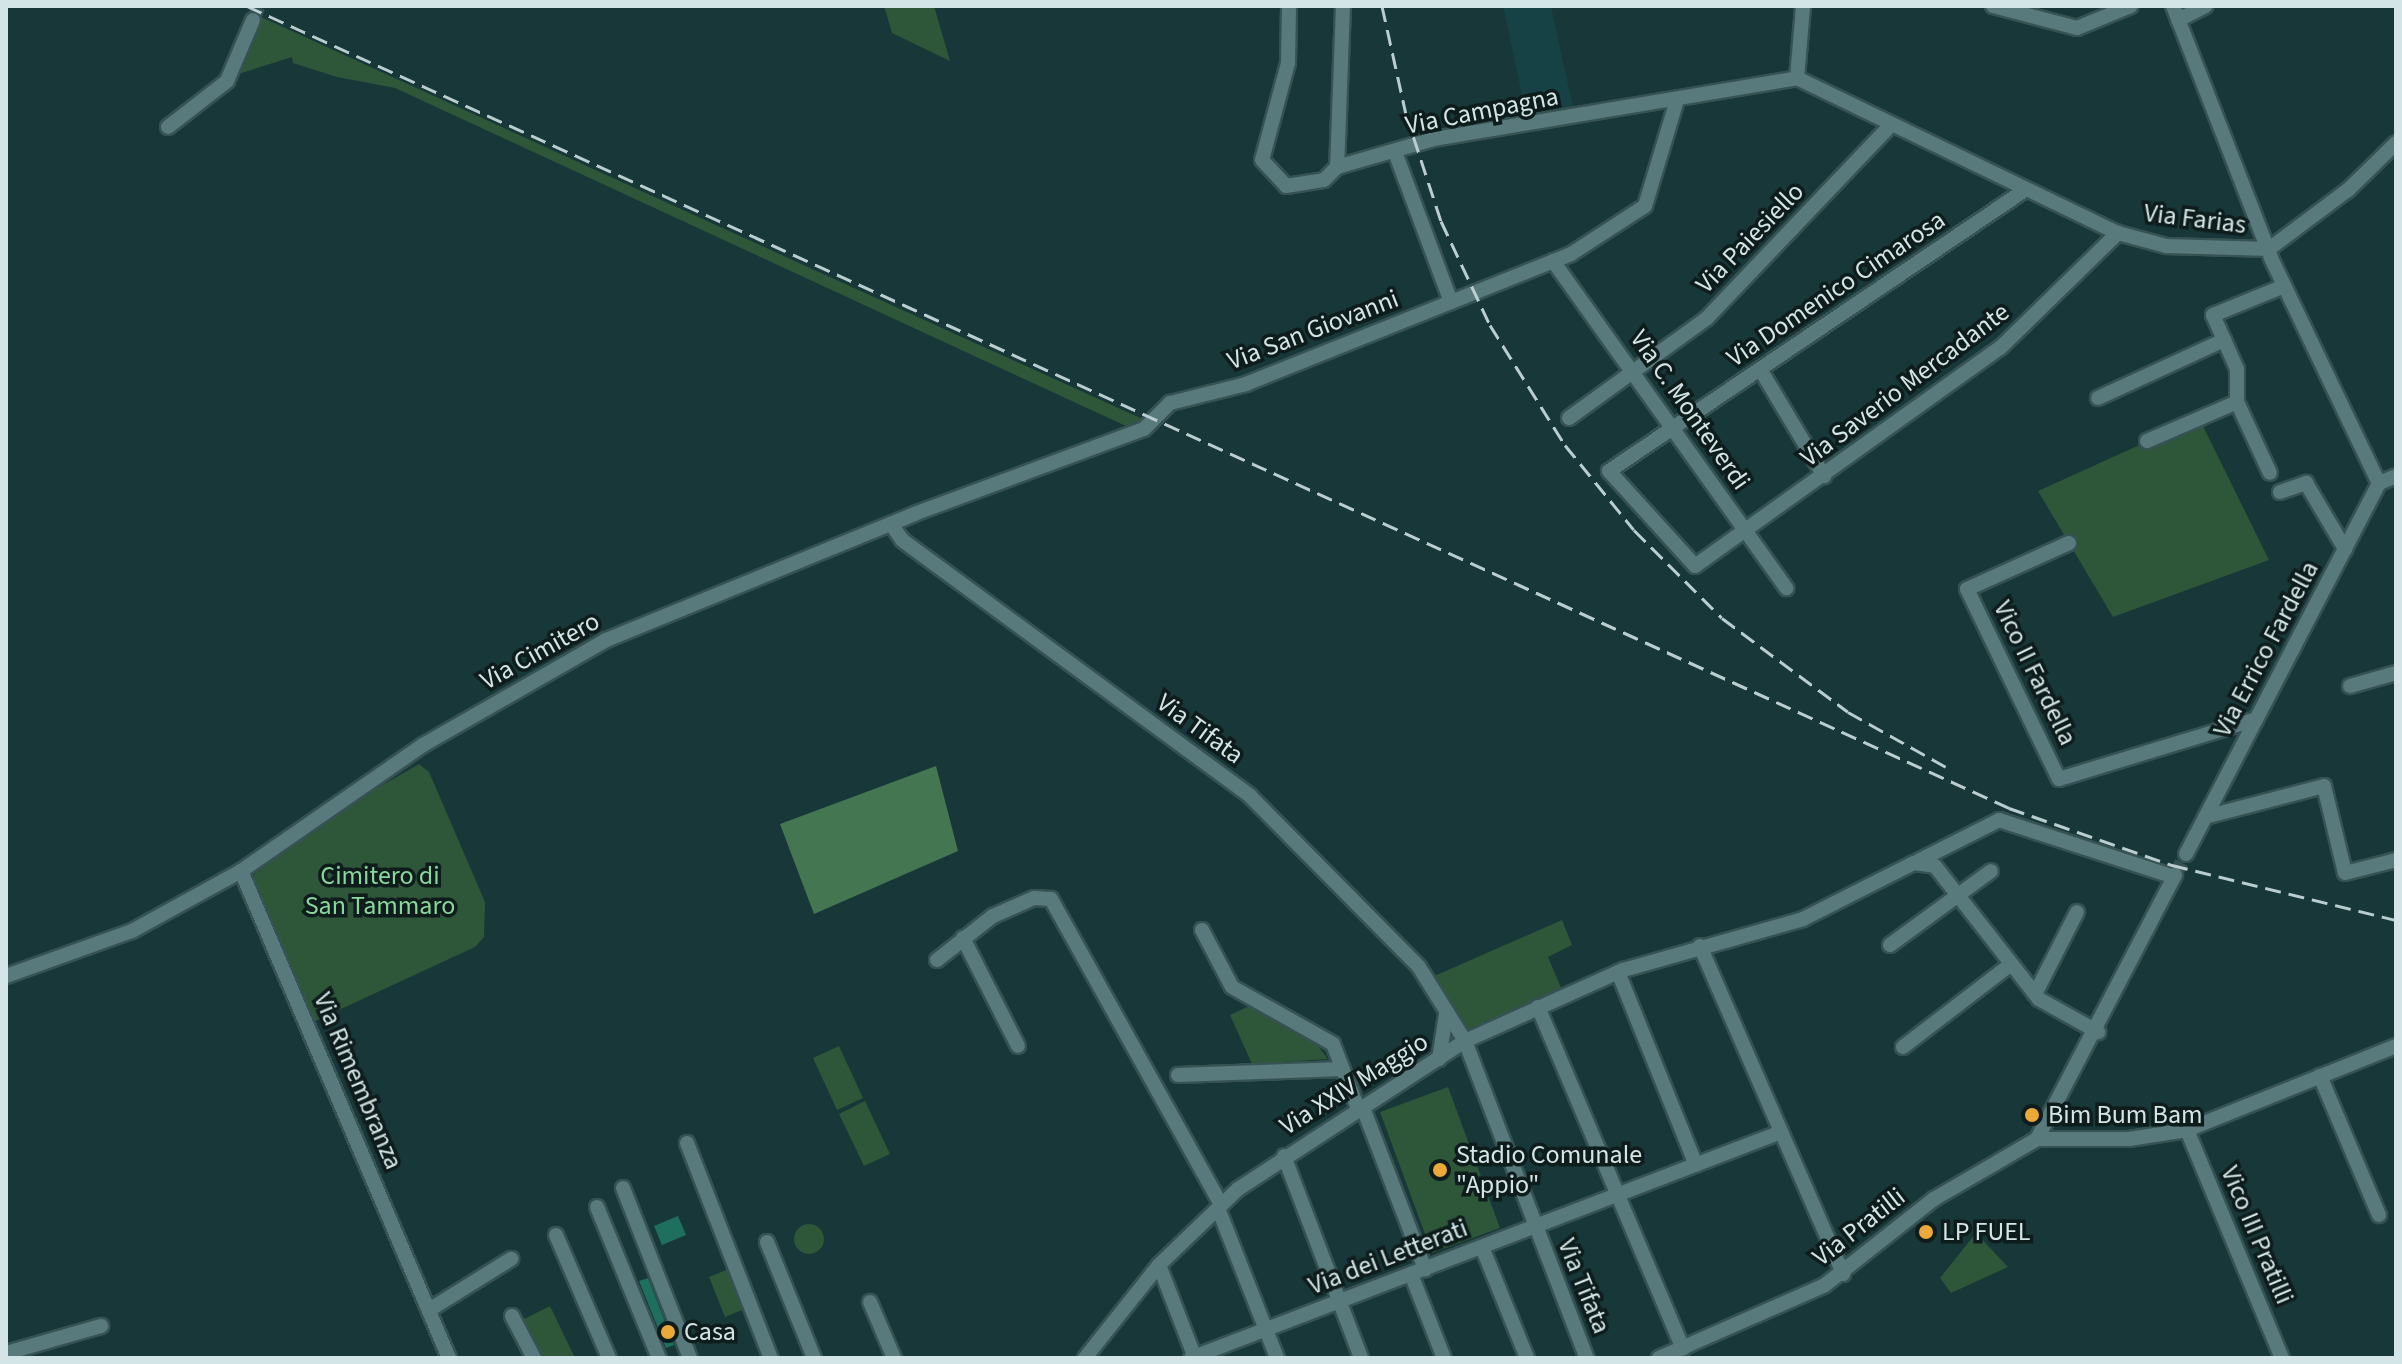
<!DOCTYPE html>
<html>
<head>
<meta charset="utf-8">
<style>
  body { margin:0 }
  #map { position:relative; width:2402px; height:1364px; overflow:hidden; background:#173739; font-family:"Source Sans 3",sans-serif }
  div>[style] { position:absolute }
  .built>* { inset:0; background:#164245 }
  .green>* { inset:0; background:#2e5638 }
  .round { border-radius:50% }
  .forest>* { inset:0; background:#447651 }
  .building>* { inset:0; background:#1f6f5f }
  .minor-tunnel>* { height:14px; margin-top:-7px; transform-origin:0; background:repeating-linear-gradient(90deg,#335153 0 14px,transparent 0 21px) }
  .roads { filter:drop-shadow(2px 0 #375253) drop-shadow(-2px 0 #375253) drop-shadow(0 2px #375253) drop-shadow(0 -2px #375253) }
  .minor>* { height:14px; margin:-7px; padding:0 7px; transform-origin:7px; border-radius:7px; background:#597a7c }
  .rail>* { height:3px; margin-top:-1.5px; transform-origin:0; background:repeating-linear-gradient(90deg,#bacecf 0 16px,transparent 0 24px) }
  .dots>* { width:22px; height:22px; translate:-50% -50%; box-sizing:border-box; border:4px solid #0e1c1c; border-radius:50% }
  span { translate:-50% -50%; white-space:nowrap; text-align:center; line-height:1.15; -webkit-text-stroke:7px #0e1c1c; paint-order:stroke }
  .street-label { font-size:26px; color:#d3e5e6 }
  .park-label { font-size:26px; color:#8ad69c }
  .poi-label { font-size:26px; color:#d3e5e6 }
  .left { translate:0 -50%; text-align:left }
  .frame { position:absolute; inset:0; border:8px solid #d3e5e6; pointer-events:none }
</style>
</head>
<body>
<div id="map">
  <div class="built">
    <i style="clip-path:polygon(1503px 6px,1551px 6px,1574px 112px,1527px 119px)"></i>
  </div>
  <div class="green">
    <i style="clip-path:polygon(884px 6px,934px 6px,950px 61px,892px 33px)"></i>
    <i style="clip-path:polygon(259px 16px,810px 268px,1147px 421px,1128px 427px,395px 88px,337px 77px,293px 63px,292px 57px,232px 76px)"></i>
    <i style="clip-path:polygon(2199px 418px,2269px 560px,2113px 617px,2038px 491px)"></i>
    <i style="clip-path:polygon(419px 764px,429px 772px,485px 902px,484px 937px,475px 947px,315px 1021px,253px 875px,341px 809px)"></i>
    <i style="clip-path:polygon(1562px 920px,1572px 945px,1548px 957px,1562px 990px,1467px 1033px,1432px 977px)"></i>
    <i style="clip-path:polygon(1251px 1005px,1318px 1046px,1328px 1059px,1252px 1064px,1230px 1015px)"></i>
    <i style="clip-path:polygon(839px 1046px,863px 1098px,837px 1110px,813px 1058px)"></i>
    <i style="clip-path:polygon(1448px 1087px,1500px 1228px,1432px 1253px,1380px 1112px)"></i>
    <i style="clip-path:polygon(865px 1101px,890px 1154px,864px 1166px,839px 1114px)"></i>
    <i class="round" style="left:794px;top:1224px;width:30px;height:30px"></i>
    <i style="clip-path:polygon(1976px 1233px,2008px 1267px,1951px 1293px,1940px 1278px)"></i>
    <i style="clip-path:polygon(731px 1268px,747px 1308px,725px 1317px,709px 1277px)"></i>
    <i style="clip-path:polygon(550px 1306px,575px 1358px,540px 1358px,520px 1321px)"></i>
  </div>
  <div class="forest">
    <i style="clip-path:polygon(936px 766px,958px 851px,814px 914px,780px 824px)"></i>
  </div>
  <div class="building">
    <i style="clip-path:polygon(678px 1216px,686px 1235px,662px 1245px,654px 1226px)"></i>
    <i style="clip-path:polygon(648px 1278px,674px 1345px,666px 1348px,639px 1281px)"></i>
  </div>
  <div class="minor-tunnel">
    <i style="left:253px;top:20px;width:15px;rotate:-67deg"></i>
    <i style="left:2175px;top:875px;width:24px;rotate:-62deg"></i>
  </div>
  <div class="roads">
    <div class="minor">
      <i style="left:1289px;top:6px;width:57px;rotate:91deg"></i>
      <i style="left:1288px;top:63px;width:100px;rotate:105deg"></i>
      <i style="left:1262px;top:160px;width:35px;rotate:47deg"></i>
      <i style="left:1286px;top:186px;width:38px;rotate:-9deg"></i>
      <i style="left:1324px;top:180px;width:18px;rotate:-45deg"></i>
      <i style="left:1343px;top:6px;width:161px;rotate:92.1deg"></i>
      <i style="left:1337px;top:167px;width:101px;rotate:-16.1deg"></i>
      <i style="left:1434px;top:139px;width:368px;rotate:-9.5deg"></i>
      <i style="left:1993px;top:6px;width:87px;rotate:14.7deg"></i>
      <i style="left:2077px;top:28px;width:58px;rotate:-22.2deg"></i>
      <i style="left:2173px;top:6px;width:270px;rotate:68.7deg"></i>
      <i style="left:2271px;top:258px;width:250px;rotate:64.4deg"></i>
      <i style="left:2178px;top:20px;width:31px;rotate:-27deg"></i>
      <i style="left:1797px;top:78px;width:356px;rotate:25.8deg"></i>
      <i style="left:2118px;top:233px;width:50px;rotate:15.2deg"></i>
      <i style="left:2166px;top:246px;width:103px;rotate:1.7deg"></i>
      <i style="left:2269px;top:249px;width:99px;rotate:-36.8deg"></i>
      <i style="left:2348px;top:190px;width:67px;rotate:-44.4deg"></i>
      <i style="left:1797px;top:78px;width:72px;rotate:-85.2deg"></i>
      <i style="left:168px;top:127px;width:75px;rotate:-37.9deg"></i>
      <i style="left:227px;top:81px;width:66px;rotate:-66.9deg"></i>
      <i style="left:1395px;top:152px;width:160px;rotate:69.5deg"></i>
      <i style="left:2025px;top:190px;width:502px;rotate:145.96deg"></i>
      <i style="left:1609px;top:471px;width:128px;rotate:47.8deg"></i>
      <i style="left:1695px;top:566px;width:375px;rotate:-35.6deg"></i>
      <i style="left:2000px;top:348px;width:165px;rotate:-44.3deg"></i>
      <i style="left:1553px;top:261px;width:402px;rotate:54.5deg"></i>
      <i style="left:1760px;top:369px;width:125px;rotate:59.1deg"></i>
      <i style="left:2098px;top:398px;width:139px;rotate:-24.7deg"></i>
      <i style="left:2237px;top:402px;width:78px;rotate:65.1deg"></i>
      <i style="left:1569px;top:418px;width:170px;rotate:-35.9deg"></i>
      <i style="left:1707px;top:318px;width:267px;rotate:-46.4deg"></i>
      <i style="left:2147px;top:441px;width:98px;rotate:-23.4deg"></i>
      <i style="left:2237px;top:402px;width:33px;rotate:-90deg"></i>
      <i style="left:2237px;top:369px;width:59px;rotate:-114deg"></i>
      <i style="left:2213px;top:315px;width:77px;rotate:-22.2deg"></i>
      <i style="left:2280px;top:492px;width:28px;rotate:-19deg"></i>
      <i style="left:2306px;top:483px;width:77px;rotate:59.4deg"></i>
      <i style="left:891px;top:524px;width:19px;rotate:55deg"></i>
      <i style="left:902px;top:540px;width:432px;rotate:36.3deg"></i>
      <i style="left:1250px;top:796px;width:240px;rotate:45.3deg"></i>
      <i style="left:1419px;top:967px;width:87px;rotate:58.1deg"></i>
      <i style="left:1465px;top:1041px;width:340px;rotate:69deg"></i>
      <i style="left:2069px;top:543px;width:112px;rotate:155.7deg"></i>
      <i style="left:1967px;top:589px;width:211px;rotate:64.2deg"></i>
      <i style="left:2059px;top:779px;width:206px;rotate:-16.9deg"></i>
      <i style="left:2350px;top:686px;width:48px;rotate:-15.8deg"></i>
      <i style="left:2205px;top:817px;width:123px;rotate:-14.6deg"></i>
      <i style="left:2324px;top:786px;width:89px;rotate:76.4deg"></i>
      <i style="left:2345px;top:873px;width:53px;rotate:-14.3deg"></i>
      <i style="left:2186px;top:854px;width:418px;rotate:-62.5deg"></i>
      <i style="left:2379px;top:483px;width:18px;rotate:-22deg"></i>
      <i style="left:1918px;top:861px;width:91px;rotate:-26.8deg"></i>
      <i style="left:1999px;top:820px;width:184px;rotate:18deg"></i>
      <i style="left:241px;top:871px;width:530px;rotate:66.87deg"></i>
      <i style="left:1202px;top:930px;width:64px;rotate:62.2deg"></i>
      <i style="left:1232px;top:987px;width:116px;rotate:29.4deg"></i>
      <i style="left:1333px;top:1044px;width:72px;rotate:68.8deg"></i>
      <i style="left:963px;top:938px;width:121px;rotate:63deg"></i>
      <i style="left:1890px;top:945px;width:125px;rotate:-36.2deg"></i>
      <i style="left:1700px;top:946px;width:358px;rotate:66.4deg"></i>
      <i style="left:937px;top:960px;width:71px;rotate:-38.2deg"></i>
      <i style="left:993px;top:916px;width:45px;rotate:-23.7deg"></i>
      <i style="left:1034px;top:898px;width:17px;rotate:3deg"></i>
      <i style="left:1051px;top:899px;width:349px;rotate:60.9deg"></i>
      <i style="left:1618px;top:972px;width:208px;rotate:68deg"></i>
      <i style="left:6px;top:976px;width:134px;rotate:-19.7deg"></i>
      <i style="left:132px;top:931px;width:124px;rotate:-28.8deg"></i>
      <i style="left:241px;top:871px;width:221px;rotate:-34.7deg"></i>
      <i style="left:423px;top:745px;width:211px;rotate:-29.8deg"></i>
      <i style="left:606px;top:640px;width:333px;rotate:-22.2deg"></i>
      <i style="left:914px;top:514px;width:245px;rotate:-20.3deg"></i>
      <i style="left:1144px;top:429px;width:37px;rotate:-45deg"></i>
      <i style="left:1170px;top:403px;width:78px;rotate:-14deg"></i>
      <i style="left:1246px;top:384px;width:350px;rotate:-21.8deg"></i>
      <i style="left:1571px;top:254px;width:88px;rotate:-33deg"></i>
      <i style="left:1645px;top:206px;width:111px;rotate:-73.2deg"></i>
      <i style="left:2035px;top:994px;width:92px;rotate:-62.9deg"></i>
      <i style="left:1538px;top:1007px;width:371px;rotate:67deg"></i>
      <i style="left:1903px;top:1047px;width:136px;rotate:-37.5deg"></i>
      <i style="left:1439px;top:1059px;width:45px;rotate:-81deg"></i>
      <i style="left:1178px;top:1075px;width:164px;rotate:-2.1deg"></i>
      <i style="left:2320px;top:1076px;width:151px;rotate:67deg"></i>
      <i style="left:1363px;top:1108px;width:173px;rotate:68.9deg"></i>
      <i style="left:2187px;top:1130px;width:247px;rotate:67.4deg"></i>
      <i style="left:2037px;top:1139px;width:92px"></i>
      <i style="left:2129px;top:1139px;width:59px;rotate:-8.8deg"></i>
      <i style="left:2187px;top:1130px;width:225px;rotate:-21.9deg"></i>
      <i style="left:2037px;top:1139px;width:298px;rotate:-62.4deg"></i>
      <i style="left:687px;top:1143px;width:231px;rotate:68.7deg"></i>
      <i style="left:1284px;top:1156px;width:216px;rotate:69.1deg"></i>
      <i style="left:623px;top:1188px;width:183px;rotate:68.5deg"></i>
      <i style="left:597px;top:1207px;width:163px;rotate:67.7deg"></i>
      <i style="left:1218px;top:1208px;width:161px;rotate:68.5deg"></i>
      <i style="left:556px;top:1235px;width:134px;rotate:66.7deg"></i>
      <i style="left:767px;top:1242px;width:125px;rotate:67.9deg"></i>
      <i style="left:1482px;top:1247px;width:120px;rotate:67.9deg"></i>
      <i style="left:1159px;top:1265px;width:100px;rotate:68.8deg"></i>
      <i style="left:1411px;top:1274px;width:90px;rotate:68.6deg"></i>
      <i style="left:870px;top:1302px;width:61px;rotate:66.8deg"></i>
      <i style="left:429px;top:1310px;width:97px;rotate:-31.9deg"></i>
      <i style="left:512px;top:1316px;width:47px;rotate:62.4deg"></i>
      <i style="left:6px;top:1353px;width:99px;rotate:-15.9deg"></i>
      <i style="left:1085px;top:1358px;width:119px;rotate:-51.5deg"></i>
      <i style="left:1159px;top:1265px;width:110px;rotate:-43.9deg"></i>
      <i style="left:1238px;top:1189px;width:271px;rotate:-33.1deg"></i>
      <i style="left:1465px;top:1041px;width:173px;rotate:-24.2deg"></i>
      <i style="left:1623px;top:970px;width:187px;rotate:-15.8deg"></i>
      <i style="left:1803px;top:919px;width:124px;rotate:-26.8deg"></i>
      <i style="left:1914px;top:863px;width:21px;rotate:8deg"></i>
      <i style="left:1935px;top:866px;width:169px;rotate:52deg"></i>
      <i style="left:2039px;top:999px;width:68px;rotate:29.2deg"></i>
      <i style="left:1191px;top:1358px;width:632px;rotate:-20.96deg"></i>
      <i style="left:1659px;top:1358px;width:181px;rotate:-23.7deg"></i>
      <i style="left:1825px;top:1285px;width:139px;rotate:-38.3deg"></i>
      <i style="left:1934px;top:1199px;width:119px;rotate:-30.2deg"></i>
    </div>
  </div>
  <div class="rail">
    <i style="left:247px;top:6px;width:1936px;rotate:24.47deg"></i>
    <i style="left:2009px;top:808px;width:173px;rotate:19.3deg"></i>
    <i style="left:2172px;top:865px;width:231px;rotate:13.8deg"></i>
    <i style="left:1382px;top:6px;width:111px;rotate:77.5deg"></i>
    <i style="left:1406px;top:114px;width:113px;rotate:71.9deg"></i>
    <i style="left:1441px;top:221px;width:115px;rotate:64.8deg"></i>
    <i style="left:1490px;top:325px;width:142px;rotate:58deg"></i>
    <i style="left:1565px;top:445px;width:109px;rotate:50.9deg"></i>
    <i style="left:1634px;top:530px;width:124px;rotate:45deg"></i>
    <i style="left:1722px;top:618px;width:157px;rotate:36.7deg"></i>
    <i style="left:1848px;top:712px;width:112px;rotate:29.3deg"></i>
  </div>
  <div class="dots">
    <i style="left:2032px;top:1115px;background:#eba93a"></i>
    <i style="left:1440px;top:1170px;background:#eba93a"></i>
    <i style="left:1926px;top:1232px;background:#eba93a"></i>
    <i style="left:668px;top:1332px;background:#eba93a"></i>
  </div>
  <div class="street-label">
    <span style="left:1482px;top:111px;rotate:-11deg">Via Campagna</span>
    <span style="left:2195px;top:219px;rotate:7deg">Via Farias</span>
    <span style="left:1750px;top:238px;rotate:-46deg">Via Paiesiello</span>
    <span style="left:1836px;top:289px;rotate:-34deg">Via Domenico Cimarosa</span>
    <span style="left:1313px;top:330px;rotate:-21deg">Via San Giovanni</span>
    <span style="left:1905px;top:385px;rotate:-37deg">Via Saverio Mercadante</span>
    <span style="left:1690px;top:410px;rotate:55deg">Via C. Monteverdi</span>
    <span style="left:2266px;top:649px;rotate:-62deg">Via Errico Fardella</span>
    <span style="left:540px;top:651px;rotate:-29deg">Via Cimitero</span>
    <span style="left:2035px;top:673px;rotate:64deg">Vico II Fardella</span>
    <span style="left:1200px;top:729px;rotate:36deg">Via Tifata</span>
    <span style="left:358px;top:1081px;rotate:67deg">Via Rimembranza</span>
    <span style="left:1354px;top:1084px;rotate:-32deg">Via XXIV Maggio</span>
    <span style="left:1859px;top:1227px;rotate:-38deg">Via Pratilli</span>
    <span style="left:2257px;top:1235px;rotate:67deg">Vico III Pratilli</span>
    <span style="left:1388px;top:1257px;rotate:-21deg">Via dei Letterati</span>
    <span style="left:1584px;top:1286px;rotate:68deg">Via Tifata</span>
  </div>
  <div class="park-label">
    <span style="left:380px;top:891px">Cimitero di<br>San Tammaro</span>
  </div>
  <div class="poi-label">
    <span class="left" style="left:2048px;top:1115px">Bim Bum Bam</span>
    <span class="left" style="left:1456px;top:1170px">Stadio Comunale<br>"Appio"</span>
    <span class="left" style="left:1942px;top:1232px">LP FUEL</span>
    <span class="left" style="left:684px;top:1332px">Casa</span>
  </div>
  <div class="frame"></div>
</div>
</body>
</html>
